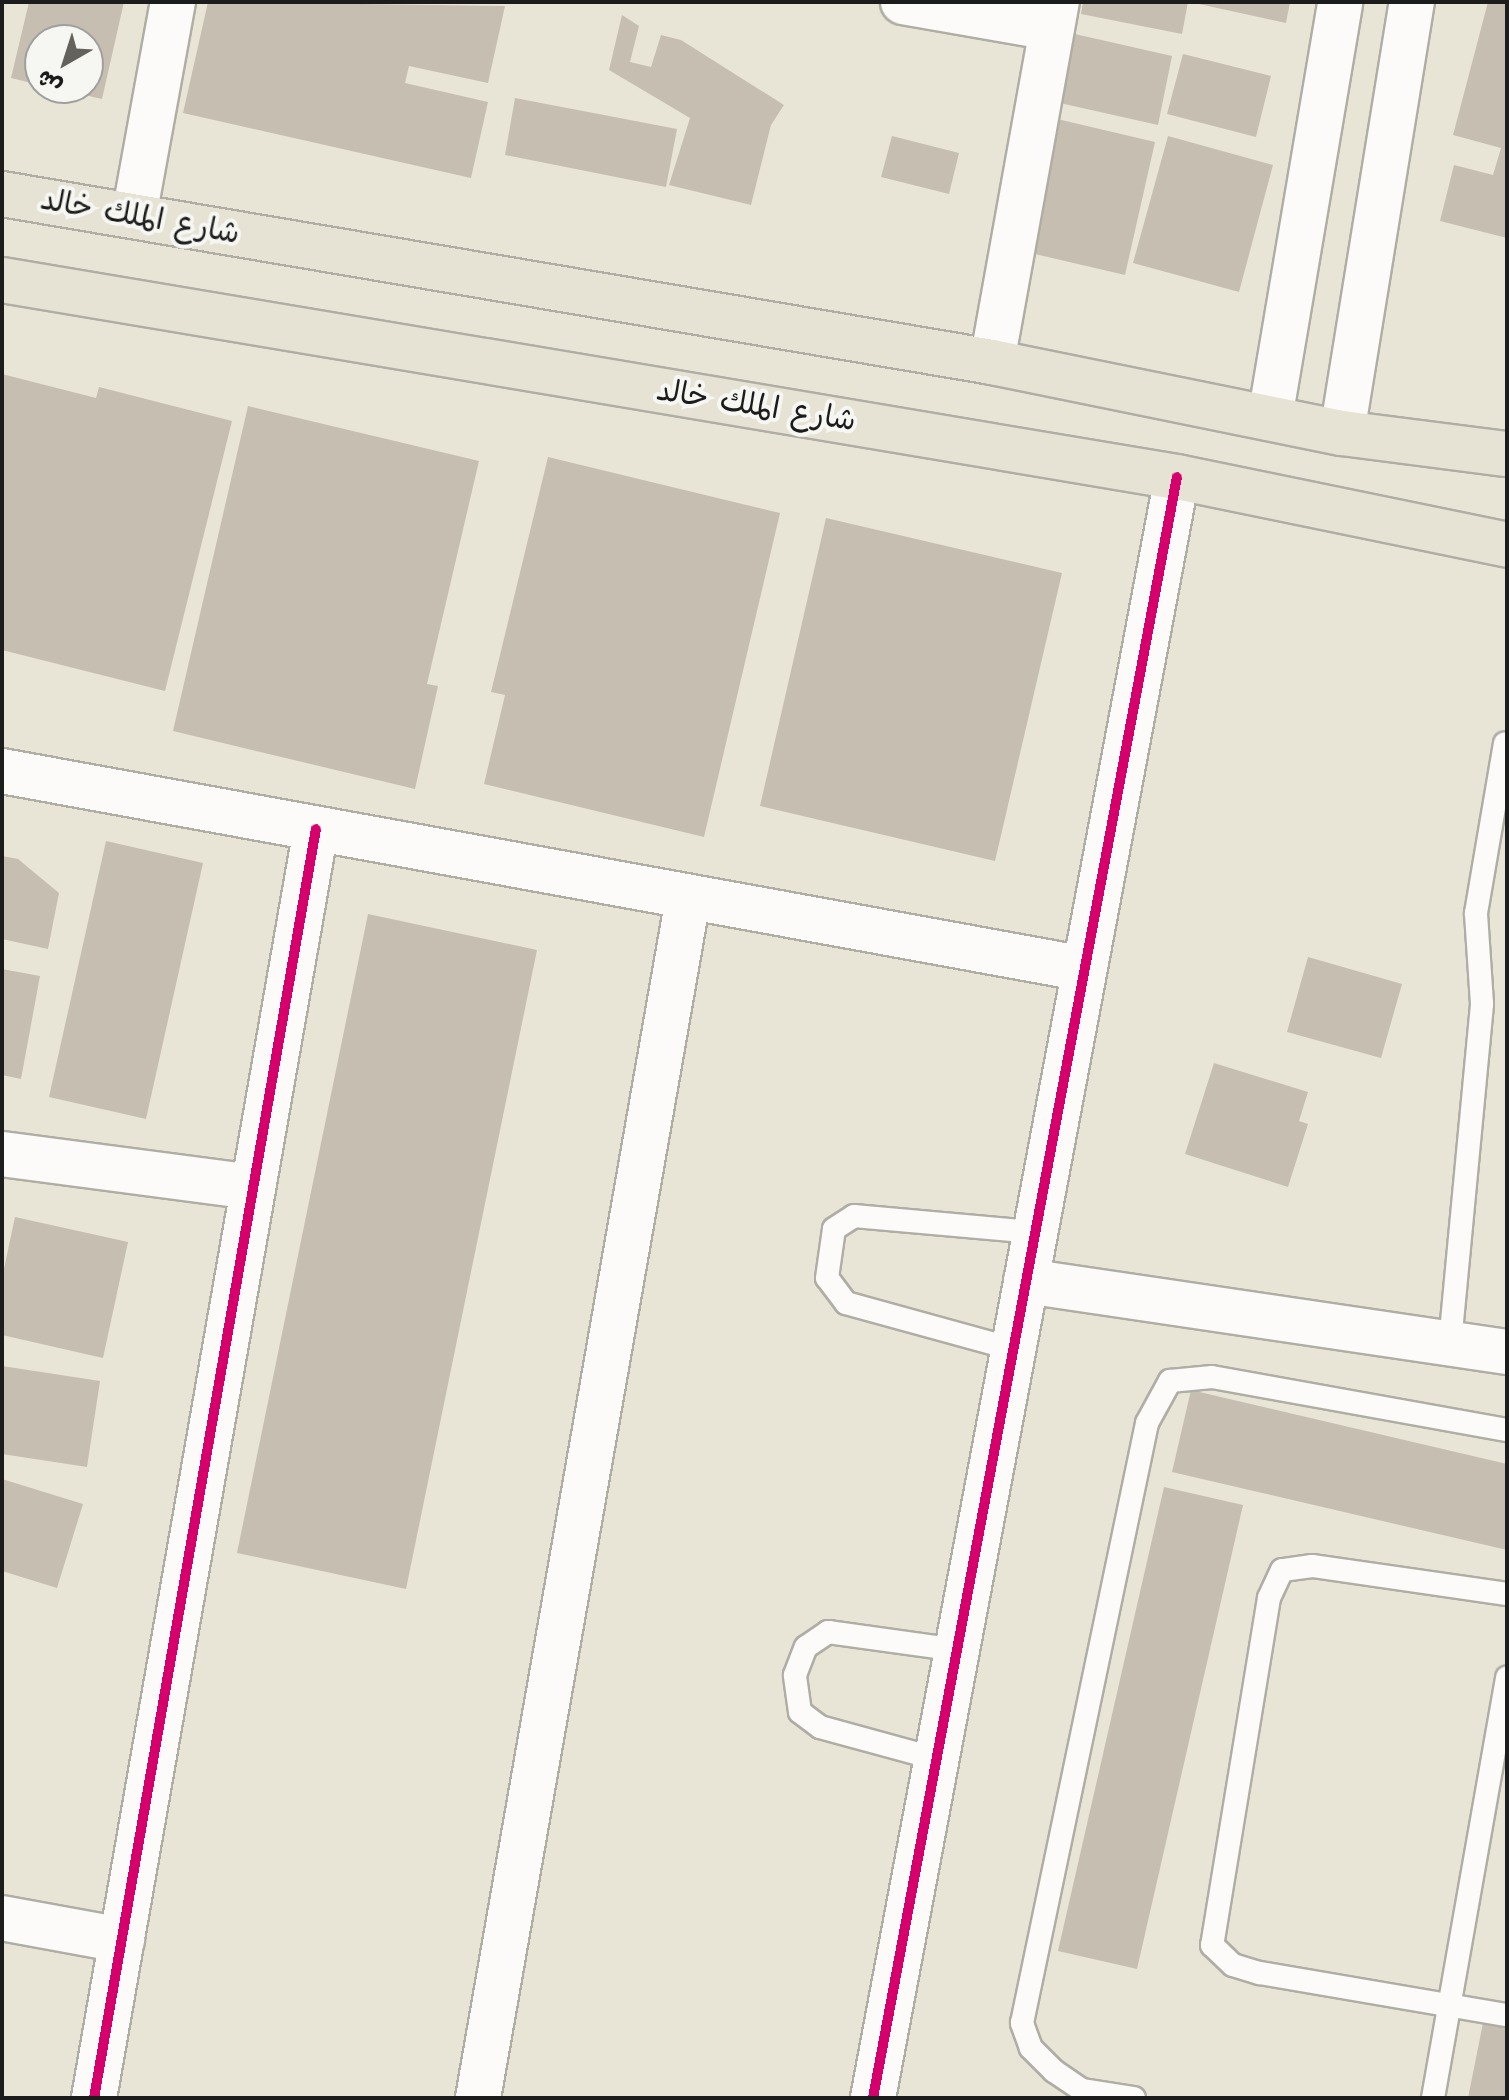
<!DOCTYPE html>
<html>
<head>
<meta charset="utf-8">
<style>
  body { margin:0 }
  #map { position:relative; width:1509px; height:2100px; overflow:hidden; background:#e8e5d7; font-family:"Architects Daughter","Playpen Sans Arabic",sans-serif }
  div>[style] { position:absolute }
  .building>* { inset:0; background:#c6beb1 }
  .roads { filter:drop-shadow(2px 0 #afada4) drop-shadow(-2px 0 #afada4) drop-shadow(0 2px #afada4) drop-shadow(0 -2px #afada4) }
  .service>* { height:22px; margin:-11px; padding:0 11px; transform-origin:11px; border-radius:11px; background:#fcfbf9 }
  .minor>* { height:44px; margin:-22px; padding:0 22px; transform-origin:22px; border-radius:22px; background:#fcfbf9 }
  .tertiary>* { height:44px; margin:-22px; padding:0 22px; transform-origin:22px; border-radius:22px; background:#fcfbf9 }
  .primary>* { height:44px; margin:-22px; padding:0 22px; transform-origin:22px; border-radius:22px; background:#e6e2d4 }
  .cycleway>* { height:10px; margin:-5px; padding:0 5px; transform-origin:5px; border-radius:5px; background:#d6006c }
  span { translate:-50% -50%; white-space:nowrap; text-align:center; line-height:1.15; -webkit-text-stroke:8px #f6f6f2; paint-order:stroke }
  .street-label { font-size:30px; color:#1c1c1c }
  .frame { position:absolute; inset:0; border:4px solid #1c1c1c; pointer-events:none }
  .north { position:absolute; left:24px; top:24px; width:80px; height:80px; box-sizing:border-box; background:#f6f6f2; border:2px solid #9f9f9c; border-radius:50%; rotate:219deg; font-size:22px; font-weight:700; line-height:32px; text-align:center; color:#1c1c1c }
  .north::after { content:''; display:block; margin:auto; width:28px; height:36px; background:#63625d; clip-path:polygon(50% 0,100% 100%,50% 72%,0 100%) }
</style>
</head>
<body>
<div id="map">
  <div class="building">
    <i style="clip-path:polygon(29px 2px,124px 2px,102px 99px,59px 89px,88px 88px,88px 40px,40px 40px,40px 85px,11px 78px)"></i>
    <i style="clip-path:polygon(208px 2px,505px 6px,488px 83px,409px 66px,405px 83px,488px 102px,471px 178px,183px 113px)"></i>
    <i style="clip-path:polygon(1083px 2px,1188px 2px,1182px 34px,1081px 14px)"></i>
    <i style="clip-path:polygon(1190px 2px,1290px 2px,1286px 23px)"></i>
    <i style="clip-path:polygon(1488px 2px,1507px 2px,1507px 238px,1440px 221px,1454px 165px,1493px 175px,1501px 148px,1453px 135px)"></i>
    <i style="clip-path:polygon(622px 15px,639px 26px,630px 62px,651px 67px,661px 35px,681px 40px,784px 105px,771px 125px,751px 205px,669px 185px,690px 118px,609px 70px)"></i>
    <i style="clip-path:polygon(1066px 32px,1172px 56px,1158px 125px,1051px 101px)"></i>
    <i style="clip-path:polygon(1183px 54px,1271px 76px,1256px 137px,1167px 114px)"></i>
    <i style="clip-path:polygon(515px 98px,677px 129px,666px 187px,505px 155px)"></i>
    <i style="clip-path:polygon(1053px 118px,1155px 142px,1125px 275px,1022px 251px)"></i>
    <i style="clip-path:polygon(892px 136px,959px 153px,949px 194px,881px 177px)"></i>
    <i style="clip-path:polygon(1168px 136px,1273px 165px,1239px 292px,1133px 263px)"></i>
    <i style="clip-path:polygon(2px 374px,96px 398px,99px 387px,232px 421px,165px 691px,2px 650px)"></i>
    <i style="clip-path:polygon(248px 406px,479px 461px,427px 684px,438px 686px,415px 789px,173px 731px)"></i>
    <i style="clip-path:polygon(548px 457px,780px 513px,704px 837px,484px 784px,505px 695px,491px 692px)"></i>
    <i style="clip-path:polygon(826px 518px,1062px 573px,995px 861px,760px 806px)"></i>
    <i style="clip-path:polygon(106px 841px,203px 863px,146px 1119px,49px 1097px)"></i>
    <i style="clip-path:polygon(2px 856px,18px 859px,59px 893px,48px 949px,2px 939px)"></i>
    <i style="clip-path:polygon(368px 914px,537px 950px,406px 1589px,237px 1553px)"></i>
    <i style="clip-path:polygon(1308px 957px,1402px 984px,1381px 1058px,1287px 1032px)"></i>
    <i style="clip-path:polygon(2px 969px,40px 976px,21px 1079px,2px 1075px)"></i>
    <i style="clip-path:polygon(1214px 1063px,1308px 1092px,1299px 1121px,1308px 1124px,1288px 1187px,1185px 1154px)"></i>
    <i style="clip-path:polygon(15px 1217px,128px 1242px,103px 1358px,2px 1335px,2px 1278px)"></i>
    <i style="clip-path:polygon(2px 1366px,100px 1381px,87px 1467px,2px 1454px)"></i>
    <i style="clip-path:polygon(1191px 1390px,1507px 1464px,1507px 1550px,1172px 1472px)"></i>
    <i style="clip-path:polygon(2px 1479px,83px 1504px,57px 1588px,2px 1571px)"></i>
    <i style="clip-path:polygon(1164px 1487px,1243px 1505px,1137px 1969px,1058px 1951px)"></i>
    <i style="clip-path:polygon(1483px 2023px,1507px 2029px,1507px 2098px,1468px 2098px)"></i>
  </div>
  <div class="roads">
    <div class="service">
      <i style="left:1450px;top:1343px;width:341px;rotate:-84.6deg"></i>
      <i style="left:1482px;top:1004px;width:91px;rotate:-93.8deg"></i>
      <i style="left:1476px;top:913px;width:172px;rotate:-80.3deg"></i>
      <i style="left:1013px;top:1349px;width:173px;rotate:-164.6deg"></i>
      <i style="left:846px;top:1303px;width:31px;rotate:-127deg"></i>
      <i style="left:827px;top:1278px;width:49px;rotate:-81.9deg"></i>
      <i style="left:834px;top:1229px;width:24px;rotate:-33deg"></i>
      <i style="left:854px;top:1216px;width:181px;rotate:5.1deg"></i>
      <i style="left:1507px;top:1594px;width:197px;rotate:-171.8deg"></i>
      <i style="left:1312px;top:1566px;width:30px;rotate:172deg"></i>
      <i style="left:1282px;top:1570px;width:31px;rotate:115deg"></i>
      <i style="left:1269px;top:1598px;width:352px;rotate:99.3deg"></i>
      <i style="left:1212px;top:1945px;width:29px;rotate:44deg"></i>
      <i style="left:1233px;top:1965px;width:28px;rotate:17deg"></i>
      <i style="left:1260px;top:1973px;width:251px;rotate:9.7deg"></i>
      <i style="left:937px;top:1759px;width:121px;rotate:-164.7deg"></i>
      <i style="left:820px;top:1727px;width:25px;rotate:-143deg"></i>
      <i style="left:800px;top:1712px;width:37px;rotate:-98deg"></i>
      <i style="left:795px;top:1675px;width:30px;rotate:-69deg"></i>
      <i style="left:806px;top:1647px;width:27px;rotate:-34deg"></i>
      <i style="left:828px;top:1632px;width:130px;rotate:7.9deg"></i>
      <i style="left:1134px;top:2098px;width:53px;rotate:-171.3deg"></i>
      <i style="left:1082px;top:2090px;width:34px;rotate:-146deg"></i>
      <i style="left:1054px;top:2071px;width:33px;rotate:-135deg"></i>
      <i style="left:1031px;top:2048px;width:27px;rotate:-110deg"></i>
      <i style="left:1022px;top:2023px;width:613px;rotate:-78.23deg"></i>
      <i style="left:1147px;top:1423px;width:48px;rotate:-61.3deg"></i>
      <i style="left:1170px;top:1381px;width:42px;rotate:-5.4deg"></i>
      <i style="left:1212px;top:1377px;width:300px;rotate:10.2deg"></i>
      <i style="left:1433px;top:2098px;width:427px;rotate:-80deg"></i>
    </div>
    <div class="minor">
      <i style="left:903px;top:2px;width:151px;rotate:9.9deg"></i>
      <i style="left:134px;top:216px;width:218px;rotate:-79.7deg"></i>
      <i style="left:992px;top:362px;width:366px;rotate:-79.8deg"></i>
      <i style="left:2px;top:771px;width:1096px;rotate:10.36deg"></i>
      <i style="left:2px;top:1154px;width:253px;rotate:7.5deg"></i>
      <i style="left:1026px;top:1281px;width:486px;rotate:8.4deg"></i>
      <i style="left:2px;top:1918px;width:122px;rotate:10.4deg"></i>
      <i style="left:94px;top:2098px;width:1288px;rotate:-80.08deg"></i>
      <i style="left:478px;top:2098px;width:1218px;rotate:-80.07deg"></i>
      <i style="left:873px;top:2098px;width:1649px;rotate:-79.38deg"></i>
    </div>
    <div class="tertiary">
      <i style="left:1270px;top:418px;width:422px;rotate:-80.4deg"></i>
      <i style="left:1342px;top:433px;width:437px;rotate:-80.8deg"></i>
    </div>
    <div class="primary">
      <i style="left:2px;top:194px;width:1004px;rotate:9.63deg"></i>
      <i style="left:992px;top:362px;width:357px;rotate:11.5deg"></i>
      <i style="left:1342px;top:433px;width:166px;rotate:7.3deg"></i>
      <i style="left:2px;top:280px;width:1191px;rotate:9.52deg"></i>
      <i style="left:1177px;top:477px;width:337px;rotate:11.6deg"></i>
    </div>
  </div>
  <div class="cycleway">
    <i style="left:94px;top:2098px;width:1288px;rotate:-80.08deg"></i>
    <i style="left:873px;top:2098px;width:1649px;rotate:-79.38deg"></i>
  </div>
  <div class="street-label">
    <span style="left:140px;top:217px;rotate:10deg">شارع الملك خالد</span>
    <span style="left:756px;top:406px;rotate:9deg">شارع الملك خالد</span>
  </div>
  <div class="frame"></div>
  <div class="north">ش</div>
</div>
</body>
</html>
